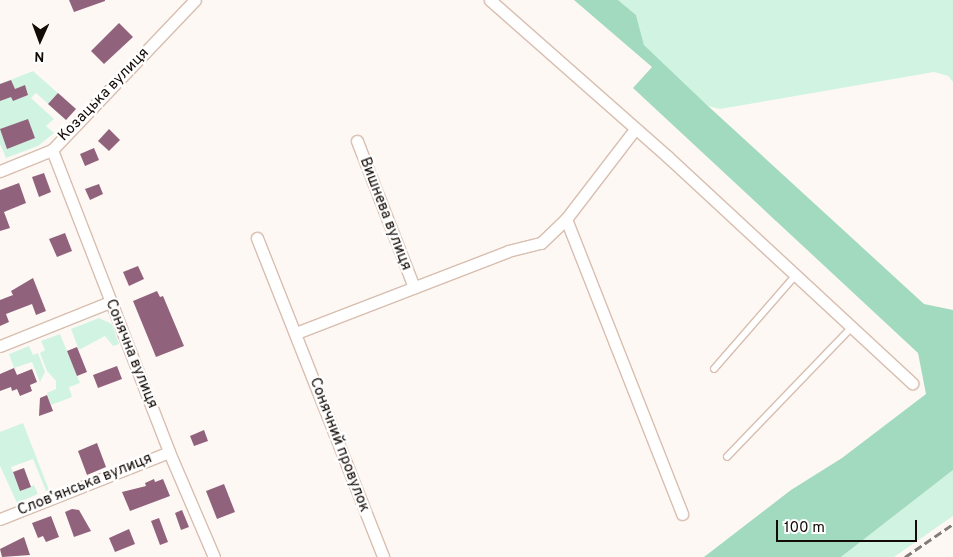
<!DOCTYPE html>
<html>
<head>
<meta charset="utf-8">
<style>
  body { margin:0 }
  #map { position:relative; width:953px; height:557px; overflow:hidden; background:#fef8f5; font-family:Overpass,sans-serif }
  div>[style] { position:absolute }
  .green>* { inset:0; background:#d1f4e2 }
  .forest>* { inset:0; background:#a1dabe }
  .building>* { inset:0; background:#91627b }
  .roads { filter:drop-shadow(1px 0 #d8beaf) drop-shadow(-1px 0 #d8beaf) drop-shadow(0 1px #d8beaf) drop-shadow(0 -1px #d8beaf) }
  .service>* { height:5.5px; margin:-2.75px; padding:0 2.75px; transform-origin:2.75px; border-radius:2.75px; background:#fff }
  .minor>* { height:11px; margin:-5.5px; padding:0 5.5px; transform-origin:5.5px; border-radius:5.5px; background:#fff }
  .rail>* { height:3px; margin-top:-1.5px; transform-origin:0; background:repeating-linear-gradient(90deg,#827b77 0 8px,transparent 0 12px) }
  span { translate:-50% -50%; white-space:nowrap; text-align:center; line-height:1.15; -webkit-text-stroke:4.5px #fff; paint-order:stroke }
  .street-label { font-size:15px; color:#130b06 }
  .north { position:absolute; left:15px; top:15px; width:50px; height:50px; -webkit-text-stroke:4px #fff; paint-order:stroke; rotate:182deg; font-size:14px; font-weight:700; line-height:20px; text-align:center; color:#130b06 }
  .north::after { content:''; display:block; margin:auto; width:18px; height:22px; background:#130b06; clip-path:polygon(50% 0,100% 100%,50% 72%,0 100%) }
  .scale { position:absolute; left:776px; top:520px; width:141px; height:22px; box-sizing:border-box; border:2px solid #130b06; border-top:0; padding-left:6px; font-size:15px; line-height:18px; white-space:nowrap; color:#130b06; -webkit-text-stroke:4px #fff; paint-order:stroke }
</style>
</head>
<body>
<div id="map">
  <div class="green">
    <i style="clip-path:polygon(618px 0,953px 0,953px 82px,948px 76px,934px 72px,720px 109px,708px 106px,644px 45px,636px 15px)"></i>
    <i style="clip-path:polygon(33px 71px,76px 109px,66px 120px,36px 93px,31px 98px,54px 119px,46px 126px,54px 133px,38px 146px,6px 158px,0 144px,0 84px)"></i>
    <i style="clip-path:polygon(99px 318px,112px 324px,119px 344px,113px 346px,105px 336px,79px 350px,71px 329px)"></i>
    <i style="clip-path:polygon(60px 334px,80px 383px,69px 387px,72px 397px,51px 405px,47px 393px,56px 389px,56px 381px,47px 371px,40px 353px,45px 350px,41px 341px)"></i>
    <i style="clip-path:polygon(29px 346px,33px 355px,38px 353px,45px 372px,40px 382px,32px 362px,14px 368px,9px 354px)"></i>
    <i style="clip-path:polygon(23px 423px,49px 490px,46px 491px,33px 459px,11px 467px,20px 491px,34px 485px,38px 494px,17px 503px,0 466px,0 432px)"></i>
    <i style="clip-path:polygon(953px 470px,953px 516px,894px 557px,841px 557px)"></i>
  </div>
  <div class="forest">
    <i style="clip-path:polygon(574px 0,618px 0,636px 15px,644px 45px,708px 106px,924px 304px,953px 310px,953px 470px,841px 557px,704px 557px,791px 490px,842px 458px,926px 394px,918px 353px,633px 88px,652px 67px)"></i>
  </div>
  <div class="building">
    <i style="clip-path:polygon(69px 0,105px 0,105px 1px,74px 12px)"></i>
    <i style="clip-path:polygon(119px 23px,133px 37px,104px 64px,91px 51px)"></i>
    <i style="clip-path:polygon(11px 80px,15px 89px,25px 85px,28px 95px,13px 101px,11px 97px,0 101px,0 84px)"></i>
    <i style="clip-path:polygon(58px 93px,76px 109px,66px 120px,48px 104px)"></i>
    <i style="clip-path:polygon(28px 119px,35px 138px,7px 149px,0 129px)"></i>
    <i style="clip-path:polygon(109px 129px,120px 140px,109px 151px,98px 141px)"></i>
    <i style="clip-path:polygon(94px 148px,99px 160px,85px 166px,80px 154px)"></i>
    <i style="clip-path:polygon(44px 173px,51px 192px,39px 197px,32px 177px)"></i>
    <i style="clip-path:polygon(19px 183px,26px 203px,4px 212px,10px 228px,0 231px,0 190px)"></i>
    <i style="clip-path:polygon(99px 184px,103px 194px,90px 200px,85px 189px)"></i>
    <i style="clip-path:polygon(65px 233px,72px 251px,57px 257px,49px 239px)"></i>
    <i style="clip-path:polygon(138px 266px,144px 279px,129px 286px,123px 272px)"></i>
    <i style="clip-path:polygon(33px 278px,46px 311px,36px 315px,32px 304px,6px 314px,9px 322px,0 326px,0 300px,13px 295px,11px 291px)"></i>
    <i style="clip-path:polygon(157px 291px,160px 297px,163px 296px,184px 346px,156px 357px,133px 301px)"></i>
    <i style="clip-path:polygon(77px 347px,87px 372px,77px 376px,67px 351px)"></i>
    <i style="clip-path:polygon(117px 366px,122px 379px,98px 388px,93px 375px)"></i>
    <i style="clip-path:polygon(14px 368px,17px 375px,32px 369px,37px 382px,30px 385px,32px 391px,20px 396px,17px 389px,12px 391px,11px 387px,0 391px,0 374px)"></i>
    <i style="clip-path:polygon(47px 395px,53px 411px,39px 416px,40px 398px)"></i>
    <i style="clip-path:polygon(204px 430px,208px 441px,194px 446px,190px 436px)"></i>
    <i style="clip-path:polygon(97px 443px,106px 467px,87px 475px,78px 451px)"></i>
    <i style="clip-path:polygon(24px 468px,31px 487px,20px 491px,13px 472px)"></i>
    <i style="clip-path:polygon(154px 479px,155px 482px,163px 479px,170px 496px,130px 511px,122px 492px,146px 486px,145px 483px)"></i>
    <i style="clip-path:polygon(224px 484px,235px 512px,217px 519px,206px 491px)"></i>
    <i style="clip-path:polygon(72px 509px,79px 510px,91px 531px,74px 537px,65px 512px)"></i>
    <i style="clip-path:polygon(182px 510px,189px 527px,181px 530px,175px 513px)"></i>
    <i style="clip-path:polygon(51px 516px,59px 537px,46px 542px,43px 536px,38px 538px,32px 523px)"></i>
    <i style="clip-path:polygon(159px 518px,168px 542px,160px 545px,151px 521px)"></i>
    <i style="clip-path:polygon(129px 529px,135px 544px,115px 552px,109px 538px)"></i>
    <i style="clip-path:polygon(24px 537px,30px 555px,2px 557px,0 549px)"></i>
  </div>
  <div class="roads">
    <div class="service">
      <i style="left:714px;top:369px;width:125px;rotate:-48.9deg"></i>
      <i style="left:727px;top:457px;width:180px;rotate:-46.1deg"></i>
    </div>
    <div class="minor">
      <i style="left:490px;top:0;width:237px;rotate:41.4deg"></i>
      <i style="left:668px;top:157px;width:333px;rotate:42.8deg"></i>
      <i style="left:357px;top:141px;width:157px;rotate:68.7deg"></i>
      <i style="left:52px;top:150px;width:324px;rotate:68.8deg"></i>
      <i style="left:169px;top:452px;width:114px;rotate:66.8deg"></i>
      <i style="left:0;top:171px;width:56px;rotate:-22deg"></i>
      <i style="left:52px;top:150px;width:207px;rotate:-46.4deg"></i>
      <i style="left:566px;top:219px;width:317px;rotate:68.5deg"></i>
      <i style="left:257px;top:238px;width:343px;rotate:68.4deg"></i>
      <i style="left:296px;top:333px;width:227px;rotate:-21.1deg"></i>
      <i style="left:508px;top:251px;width:34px;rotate:-14deg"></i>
      <i style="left:541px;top:243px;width:35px;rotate:-44deg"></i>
      <i style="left:566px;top:219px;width:113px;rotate:-52.5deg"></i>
      <i style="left:0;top:346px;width:118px;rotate:-21.8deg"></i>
      <i style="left:0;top:519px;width:182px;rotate:-21.6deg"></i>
    </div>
  </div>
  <div class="rail">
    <i style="left:905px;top:557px;width:58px;rotate:-34.5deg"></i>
  </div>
  <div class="street-label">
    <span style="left:104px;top:95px;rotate:-46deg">Козацька вулиця</span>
    <span style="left:385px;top:214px;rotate:69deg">Вишнева вулиця</span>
    <span style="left:131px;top:354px;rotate:68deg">Сонячна вулиця</span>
    <span style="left:339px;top:445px;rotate:69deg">Сонячний провулок</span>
    <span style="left:85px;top:485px;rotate:-22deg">Словʼянська вулиця</span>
  </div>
  <div class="north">N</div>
  <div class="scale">100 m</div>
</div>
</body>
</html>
